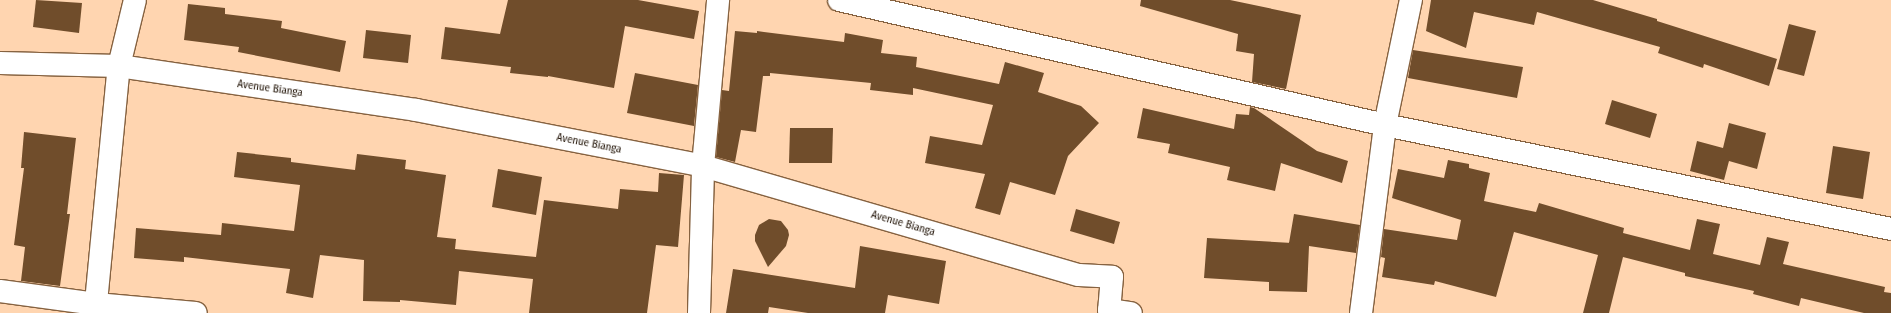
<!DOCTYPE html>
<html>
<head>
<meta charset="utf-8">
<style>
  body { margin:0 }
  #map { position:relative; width:1891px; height:313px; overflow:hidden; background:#ffd5b0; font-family:"Fira Sans Condensed",sans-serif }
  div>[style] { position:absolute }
  .building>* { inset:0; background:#704d2b }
  .roads { filter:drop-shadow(1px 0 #866240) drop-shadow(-1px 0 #866240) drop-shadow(0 1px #866240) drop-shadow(0 -1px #866240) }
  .street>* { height:22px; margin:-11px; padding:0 11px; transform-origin:11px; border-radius:11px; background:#fff }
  span { translate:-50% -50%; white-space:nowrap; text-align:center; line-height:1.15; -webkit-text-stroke:4px #fff; paint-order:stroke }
  .street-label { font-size:11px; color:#1e1003 }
</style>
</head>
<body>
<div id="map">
  <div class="building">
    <i style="clip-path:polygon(36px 0,82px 3px,79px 33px,33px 27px)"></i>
    <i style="clip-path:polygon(508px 0,638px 0,699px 11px,694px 39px,625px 26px,614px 88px,548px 76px,548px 77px,510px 73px,511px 67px,441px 59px,445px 27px,500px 34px)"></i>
    <i style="clip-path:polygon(1141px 0,1230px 0,1301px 15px,1286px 89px,1252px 82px,1254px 54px,1236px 51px,1238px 34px,1140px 6px)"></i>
    <i style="clip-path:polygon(1431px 0,1593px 0,1657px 19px,1657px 21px,1777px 59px,1769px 86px,1704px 64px,1703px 68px,1658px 53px,1660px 47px,1537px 12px,1534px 25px,1474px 12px,1466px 48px,1426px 31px)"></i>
    <i style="clip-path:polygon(188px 4px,225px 8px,225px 14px,282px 21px,281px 28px,346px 41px,340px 72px,238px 52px,239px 47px,184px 40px)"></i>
    <i style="clip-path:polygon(1789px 24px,1816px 31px,1804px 76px,1777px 69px)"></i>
    <i style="clip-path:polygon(366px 30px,411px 35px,408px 63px,363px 58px)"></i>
    <i style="clip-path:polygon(735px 31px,757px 33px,757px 31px,844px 42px,845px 33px,883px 40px,881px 53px,917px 57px,916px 67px,999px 84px,1005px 62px,1044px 73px,1038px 92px,1081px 106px,1099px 123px,1068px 156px,1055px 195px,1010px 182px,1000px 215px,975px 208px,985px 174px,925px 163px,930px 136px,982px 145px,993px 105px,913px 88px,913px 95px,870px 90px,871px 83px,770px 73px,770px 76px,763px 76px,756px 132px,741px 130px,735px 162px,716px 157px,722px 90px,729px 91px)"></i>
    <i style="clip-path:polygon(1413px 50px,1523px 67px,1517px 98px,1408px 78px)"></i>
    <i style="clip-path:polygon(635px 73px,698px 85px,694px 126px,627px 113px)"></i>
    <i style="clip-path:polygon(1612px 100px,1657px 114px,1650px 138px,1605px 124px)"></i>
    <i style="clip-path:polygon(1250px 107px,1254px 108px,1317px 151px,1348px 161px,1342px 183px,1281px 163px,1275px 191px,1227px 180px,1230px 167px,1168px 153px,1170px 144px,1137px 138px,1143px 108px,1234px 129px,1236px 114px,1249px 115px)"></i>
    <i style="clip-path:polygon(1729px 123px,1766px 133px,1757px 169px,1729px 161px,1724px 180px,1690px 171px,1697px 141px,1723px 148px)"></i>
    <i style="clip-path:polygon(790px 128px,833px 128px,832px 163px,789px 163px)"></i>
    <i style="clip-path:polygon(24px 132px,76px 138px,67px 214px,70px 214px,60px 286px,21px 281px,25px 247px,14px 245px,24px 168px,21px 168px)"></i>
    <i style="clip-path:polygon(1833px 146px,1870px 152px,1863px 199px,1826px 193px)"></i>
    <i style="clip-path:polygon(237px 152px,291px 158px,291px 162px,355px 170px,357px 154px,406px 160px,405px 169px,446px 175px,437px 237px,456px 239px,455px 249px,536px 257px,544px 200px,618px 209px,620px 189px,658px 192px,659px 173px,684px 175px,678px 247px,656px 245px,647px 313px,529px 313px,533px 279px,459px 271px,456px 305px,400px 300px,400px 302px,363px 301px,364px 260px,320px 255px,313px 298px,286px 293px,290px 269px,184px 257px,184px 262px,134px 258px,136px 228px,221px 235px,222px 223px,294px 231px,300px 185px,234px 177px)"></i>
    <i style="clip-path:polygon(1448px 160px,1469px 164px,1469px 168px,1490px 173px,1484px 201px,1536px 212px,1539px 203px,1624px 228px,1623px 233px,1690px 250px,1697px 219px,1720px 224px,1713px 254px,1760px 265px,1767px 237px,1789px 242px,1783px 264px,1885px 287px,1884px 292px,1891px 293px,1891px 313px,1864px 313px,1801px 298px,1799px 306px,1753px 294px,1754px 291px,1685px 276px,1685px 273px,1623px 257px,1609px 313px,1583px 313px,1598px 255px,1514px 232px,1496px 297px,1435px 281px,1434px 285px,1382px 277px,1385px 258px,1381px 257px,1384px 229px,1457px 240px,1461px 220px,1392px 198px,1398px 169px,1444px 178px)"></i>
    <i style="clip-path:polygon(498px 169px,542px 177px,536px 215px,492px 207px)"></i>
    <i style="clip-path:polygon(1076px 209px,1120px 222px,1114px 244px,1070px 231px)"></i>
    <i style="clip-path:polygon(1294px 214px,1360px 225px,1356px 253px,1309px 246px,1307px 292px,1269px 291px,1269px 282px,1204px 278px,1207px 238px,1292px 243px,1289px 243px)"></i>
    <i style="clip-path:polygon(769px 219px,781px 221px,788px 230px,789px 235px,786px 246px,768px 267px,755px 241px,755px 235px,759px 225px)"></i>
    <i style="clip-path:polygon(860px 246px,946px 261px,939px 304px,888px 295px,885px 313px,808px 313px,769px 307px,768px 313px,726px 313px,733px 269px,855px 288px)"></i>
  </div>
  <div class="roads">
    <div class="street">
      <i style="left:839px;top:0;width:560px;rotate:12.89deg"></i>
      <i style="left:1385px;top:125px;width:517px;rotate:11.61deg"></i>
      <i style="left:0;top:63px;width:119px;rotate:1.4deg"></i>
      <i style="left:119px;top:66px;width:300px;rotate:8.4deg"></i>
      <i style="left:416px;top:110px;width:292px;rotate:11deg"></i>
      <i style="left:703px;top:166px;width:391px;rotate:16.2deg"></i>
      <i style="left:1079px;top:275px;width:33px;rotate:3deg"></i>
      <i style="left:1112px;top:277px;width:33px;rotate:95deg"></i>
      <i style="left:1109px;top:310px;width:22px;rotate:8deg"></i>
      <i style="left:0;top:291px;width:97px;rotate:7.7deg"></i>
      <i style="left:96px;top:304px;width:100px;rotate:5.1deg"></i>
      <i style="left:95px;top:313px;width:248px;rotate:-84.5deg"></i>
      <i style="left:119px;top:66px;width:68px;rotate:-76.4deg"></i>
      <i style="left:699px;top:313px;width:147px;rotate:-88.4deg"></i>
      <i style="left:703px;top:166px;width:167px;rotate:-84.8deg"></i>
      <i style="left:1361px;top:313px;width:190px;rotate:-82.7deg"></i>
      <i style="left:1385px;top:125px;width:128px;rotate:-78.3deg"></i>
    </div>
  </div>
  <div class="street-label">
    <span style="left:270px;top:89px;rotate:8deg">Avenue Bianga</span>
    <span style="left:589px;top:144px;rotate:11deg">Avenue Bianga</span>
    <span style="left:903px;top:224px;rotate:16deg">Avenue Bianga</span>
  </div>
</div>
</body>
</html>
